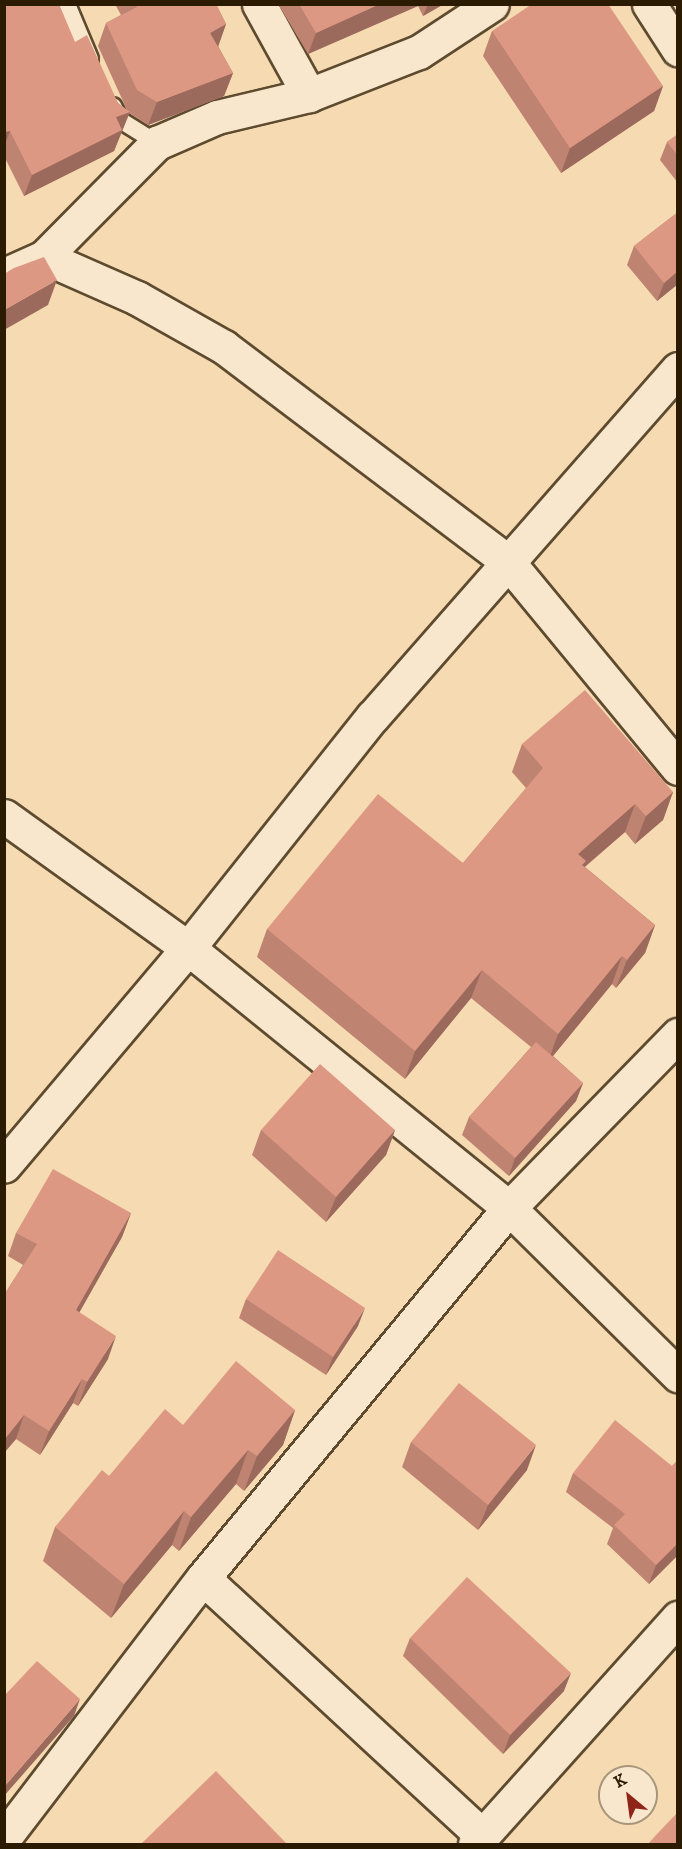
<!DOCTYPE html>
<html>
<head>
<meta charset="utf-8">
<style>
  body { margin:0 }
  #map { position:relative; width:682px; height:1849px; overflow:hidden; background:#f6dab2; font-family:"IM FELL DW Pica",serif }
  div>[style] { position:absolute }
  .roads { filter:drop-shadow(2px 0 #5e4b2f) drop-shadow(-2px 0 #5e4b2f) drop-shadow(0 2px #5e4b2f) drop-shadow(0 -2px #5e4b2f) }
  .service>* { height:16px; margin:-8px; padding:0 8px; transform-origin:8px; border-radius:8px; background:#f9e7cd }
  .minor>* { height:33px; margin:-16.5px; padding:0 16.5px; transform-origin:16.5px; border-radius:16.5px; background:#f9e7cd }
  .tertiary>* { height:33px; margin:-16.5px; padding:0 16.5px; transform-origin:16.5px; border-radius:16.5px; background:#f9e7cd }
  .wall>* { inset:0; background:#be8371 }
  .shaded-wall>* { inset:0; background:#9b6a5c }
  .building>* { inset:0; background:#dd9883 }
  span { translate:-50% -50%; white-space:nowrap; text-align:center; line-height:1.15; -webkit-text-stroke:4.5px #f9e7cd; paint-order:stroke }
  .frame { position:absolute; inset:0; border:6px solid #2c1b03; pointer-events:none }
  .north { position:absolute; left:598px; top:1765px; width:60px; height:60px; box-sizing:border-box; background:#f9e7cd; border:2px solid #a7957c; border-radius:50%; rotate:331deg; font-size:16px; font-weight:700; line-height:24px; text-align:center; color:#2c1b03 }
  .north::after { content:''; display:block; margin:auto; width:21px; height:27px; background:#8f2418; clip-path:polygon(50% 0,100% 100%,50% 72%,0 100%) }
</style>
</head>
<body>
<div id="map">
  <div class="roads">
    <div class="service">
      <i style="left:67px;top:4px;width:60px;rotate:67.3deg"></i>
      <i style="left:113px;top:106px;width:16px;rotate:63deg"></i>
      <i style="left:120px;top:120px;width:44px;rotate:31.9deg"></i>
    </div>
    <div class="minor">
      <i style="left:259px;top:4px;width:104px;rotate:61.2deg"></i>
      <i style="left:649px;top:4px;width:54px;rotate:57.2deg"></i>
      <i style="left:44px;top:257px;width:102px;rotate:23.8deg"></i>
      <i style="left:137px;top:298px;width:100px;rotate:29.4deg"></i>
      <i style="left:224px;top:347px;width:356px;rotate:37.1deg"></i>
      <i style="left:508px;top:562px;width:267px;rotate:50.5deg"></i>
      <i style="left:4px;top:275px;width:44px;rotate:-24.2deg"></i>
      <i style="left:44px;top:257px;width:161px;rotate:-45.3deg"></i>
      <i style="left:157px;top:143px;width:65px;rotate:-23.4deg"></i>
      <i style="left:217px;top:117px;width:95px;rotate:-13.4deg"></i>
      <i style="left:309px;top:95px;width:118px;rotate:-21.4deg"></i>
      <i style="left:419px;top:52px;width:87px;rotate:-33.3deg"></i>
      <i style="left:4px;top:816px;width:226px;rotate:35.7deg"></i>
      <i style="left:188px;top:948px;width:285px;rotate:130.2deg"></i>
      <i style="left:203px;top:1578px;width:381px;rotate:42.7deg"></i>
      <i style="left:4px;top:1838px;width:327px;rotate:-52.6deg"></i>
      <i style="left:203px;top:1578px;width:480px;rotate:-50.4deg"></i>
      <i style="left:509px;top:1208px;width:242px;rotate:-45.7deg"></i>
      <i style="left:475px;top:1844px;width:304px;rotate:-48.1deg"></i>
    </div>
    <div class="tertiary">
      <i style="left:678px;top:369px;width:463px;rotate:131.3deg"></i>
      <i style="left:372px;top:717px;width:295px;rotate:128.5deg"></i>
      <i style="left:188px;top:948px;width:413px;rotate:39deg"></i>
      <i style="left:509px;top:1208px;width:238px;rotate:44.7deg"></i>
    </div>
  </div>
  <div class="wall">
    <i style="clip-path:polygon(4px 4px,75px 42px,118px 103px,127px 110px,98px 46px,106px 23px,121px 15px,115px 4px,216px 4px,226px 24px,218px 46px,233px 73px,224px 96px,148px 125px,129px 113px,114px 151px,24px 196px,4px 156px)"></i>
    <i style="clip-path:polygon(278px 4px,444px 4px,423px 16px,418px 6px,308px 54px)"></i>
    <i style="clip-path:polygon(492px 31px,663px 86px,654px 111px,561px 173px,483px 56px)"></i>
    <i style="clip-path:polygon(678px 134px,678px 183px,660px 160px,667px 142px)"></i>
    <i style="clip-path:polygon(678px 212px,678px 284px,657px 301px,627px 265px,634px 246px)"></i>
    <i style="clip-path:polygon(522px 744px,673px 792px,663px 820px,635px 844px,625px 832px,585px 867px,655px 925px,645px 953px,616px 988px,612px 984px,553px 1056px,583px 1083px,576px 1101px,509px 1176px,462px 1135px,469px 1117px,531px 1047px,471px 998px,405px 1079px,257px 957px,267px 929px,463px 863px,526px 788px,512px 772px)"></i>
    <i style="clip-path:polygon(261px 1130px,395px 1130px,386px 1155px,326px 1222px,252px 1155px)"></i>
    <i style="clip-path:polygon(131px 1213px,122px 1237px,79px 1313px,108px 1359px,78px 1406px,73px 1403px,40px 1455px,16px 1439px,4px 1453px,4px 1295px,23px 1265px,8px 1256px,16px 1233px)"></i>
    <i style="clip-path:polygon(246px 1299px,358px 1326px,326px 1375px,239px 1318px)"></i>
    <i style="clip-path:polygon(295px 1410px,283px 1445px,244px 1491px,236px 1484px,179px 1551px,172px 1545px,111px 1618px,43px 1561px,55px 1527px,109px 1476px,183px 1425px)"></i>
    <i style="clip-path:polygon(411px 1442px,527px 1470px,478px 1530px,402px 1467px)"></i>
    <i style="clip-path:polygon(678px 1460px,678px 1555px,649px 1584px,607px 1544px,613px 1528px,566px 1492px,573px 1473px,672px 1466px)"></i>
    <i style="clip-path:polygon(410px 1638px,564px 1691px,503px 1754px,403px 1656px)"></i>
  </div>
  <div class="shaded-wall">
    <i style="clip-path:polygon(380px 4px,418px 4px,418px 6px,308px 54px,316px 33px)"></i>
    <i style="clip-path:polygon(428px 4px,444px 4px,423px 16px)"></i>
    <i style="clip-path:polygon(226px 24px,218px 47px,210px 33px)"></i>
    <i style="clip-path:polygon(233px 73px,224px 96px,148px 125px,157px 102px)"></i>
    <i style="clip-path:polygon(663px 86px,654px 111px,561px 173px,570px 148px)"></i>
    <i style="clip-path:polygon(130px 112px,114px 151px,24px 196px,32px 175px,116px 117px)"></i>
    <i style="clip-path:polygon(10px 131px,4px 147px,4px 132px)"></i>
    <i style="clip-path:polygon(678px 271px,678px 284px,657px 301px,664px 283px)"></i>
    <i style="clip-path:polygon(57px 280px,48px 305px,4px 330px,4px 310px)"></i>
    <i style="clip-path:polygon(673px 792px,663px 820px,635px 844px,646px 816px)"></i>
    <i style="clip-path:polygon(635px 804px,625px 832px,583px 868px,578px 854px)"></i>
    <i style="clip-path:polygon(655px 925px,645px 953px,616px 988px,627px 960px)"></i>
    <i style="clip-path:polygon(622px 956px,612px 984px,548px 1062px,558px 1034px)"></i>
    <i style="clip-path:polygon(482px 970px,471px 998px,405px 1079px,415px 1051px)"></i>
    <i style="clip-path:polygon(583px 1083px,576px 1101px,509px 1176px,515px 1158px)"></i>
    <i style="clip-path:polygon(395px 1130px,386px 1155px,326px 1222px,336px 1197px)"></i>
    <i style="clip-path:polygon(131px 1213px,122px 1237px,67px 1334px,76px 1310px)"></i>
    <i style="clip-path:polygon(365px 1308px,358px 1326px,326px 1375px,333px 1357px)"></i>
    <i style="clip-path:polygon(116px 1336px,108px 1359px,78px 1406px,87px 1382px)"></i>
    <i style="clip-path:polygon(82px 1379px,73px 1403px,40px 1455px,49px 1431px)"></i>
    <i style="clip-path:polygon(295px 1410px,283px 1445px,244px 1491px,257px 1456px)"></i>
    <i style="clip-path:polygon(24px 1415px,16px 1439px,4px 1453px,4px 1440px)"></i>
    <i style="clip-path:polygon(536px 1445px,527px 1470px,478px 1530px,488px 1505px)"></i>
    <i style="clip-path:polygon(248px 1450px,236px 1484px,179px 1551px,191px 1517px)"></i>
    <i style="clip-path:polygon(184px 1511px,172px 1545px,111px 1618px,124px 1584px)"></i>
    <i style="clip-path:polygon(678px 1543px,678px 1555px,649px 1584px,656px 1565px)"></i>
    <i style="clip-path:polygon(571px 1673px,564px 1691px,503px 1754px,510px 1735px)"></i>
    <i style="clip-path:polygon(80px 1699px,74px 1716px,4px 1796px,4px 1787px)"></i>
  </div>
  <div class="building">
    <i style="clip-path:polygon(4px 4px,59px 4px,75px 42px,87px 35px,118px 103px,130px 112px,116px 117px,122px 130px,32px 175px,10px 131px,4px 132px)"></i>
    <i style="clip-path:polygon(135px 4px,216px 4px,226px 24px,210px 33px,233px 73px,157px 102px,137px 90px,106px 23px,137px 7px)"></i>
    <i style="clip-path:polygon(299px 4px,380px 4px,316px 33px)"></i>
    <i style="clip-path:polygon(532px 4px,608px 4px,663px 86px,570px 148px,492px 31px)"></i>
    <i style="clip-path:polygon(678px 134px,678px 156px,667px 142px)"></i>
    <i style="clip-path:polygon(678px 212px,678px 271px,664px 283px,634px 246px)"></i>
    <i style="clip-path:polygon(44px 257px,57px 280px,4px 310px,4px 274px,14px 268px)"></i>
    <i style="clip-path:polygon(585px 690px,673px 792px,646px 816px,635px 804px,578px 854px,586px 861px,582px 865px,655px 925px,627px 960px,622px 956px,558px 1034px,482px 970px,415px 1051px,267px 929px,378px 794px,463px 863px,543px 768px,522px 744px)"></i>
    <i style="clip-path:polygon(536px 1042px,583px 1083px,515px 1158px,469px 1117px)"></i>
    <i style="clip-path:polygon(320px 1064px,395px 1130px,336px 1197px,261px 1130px)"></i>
    <i style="clip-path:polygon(53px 1169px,131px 1213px,76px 1310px,116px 1336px,87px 1382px,82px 1379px,49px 1431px,24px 1415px,4px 1440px,4px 1295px,37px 1244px,16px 1233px)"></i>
    <i style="clip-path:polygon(278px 1250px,365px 1308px,333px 1357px,246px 1299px)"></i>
    <i style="clip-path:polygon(236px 1361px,295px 1410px,257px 1456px,248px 1450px,191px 1517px,184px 1511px,124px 1584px,55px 1527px,102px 1470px,109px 1476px,165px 1409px,183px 1425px)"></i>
    <i style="clip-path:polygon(459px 1383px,536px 1445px,488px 1505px,411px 1442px)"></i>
    <i style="clip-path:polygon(615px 1420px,672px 1466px,678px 1460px,678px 1543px,656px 1565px,614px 1525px,625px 1514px,573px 1473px)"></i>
    <i style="clip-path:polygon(467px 1577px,571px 1673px,510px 1735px,410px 1638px)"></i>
    <i style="clip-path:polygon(37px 1661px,80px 1699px,4px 1787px,4px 1696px)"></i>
    <i style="clip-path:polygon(216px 1771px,288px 1845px,140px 1845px)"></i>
    <i style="clip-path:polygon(678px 1812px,678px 1845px,647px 1845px,657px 1834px)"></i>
  </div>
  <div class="frame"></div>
  <div class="north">K</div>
</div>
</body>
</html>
